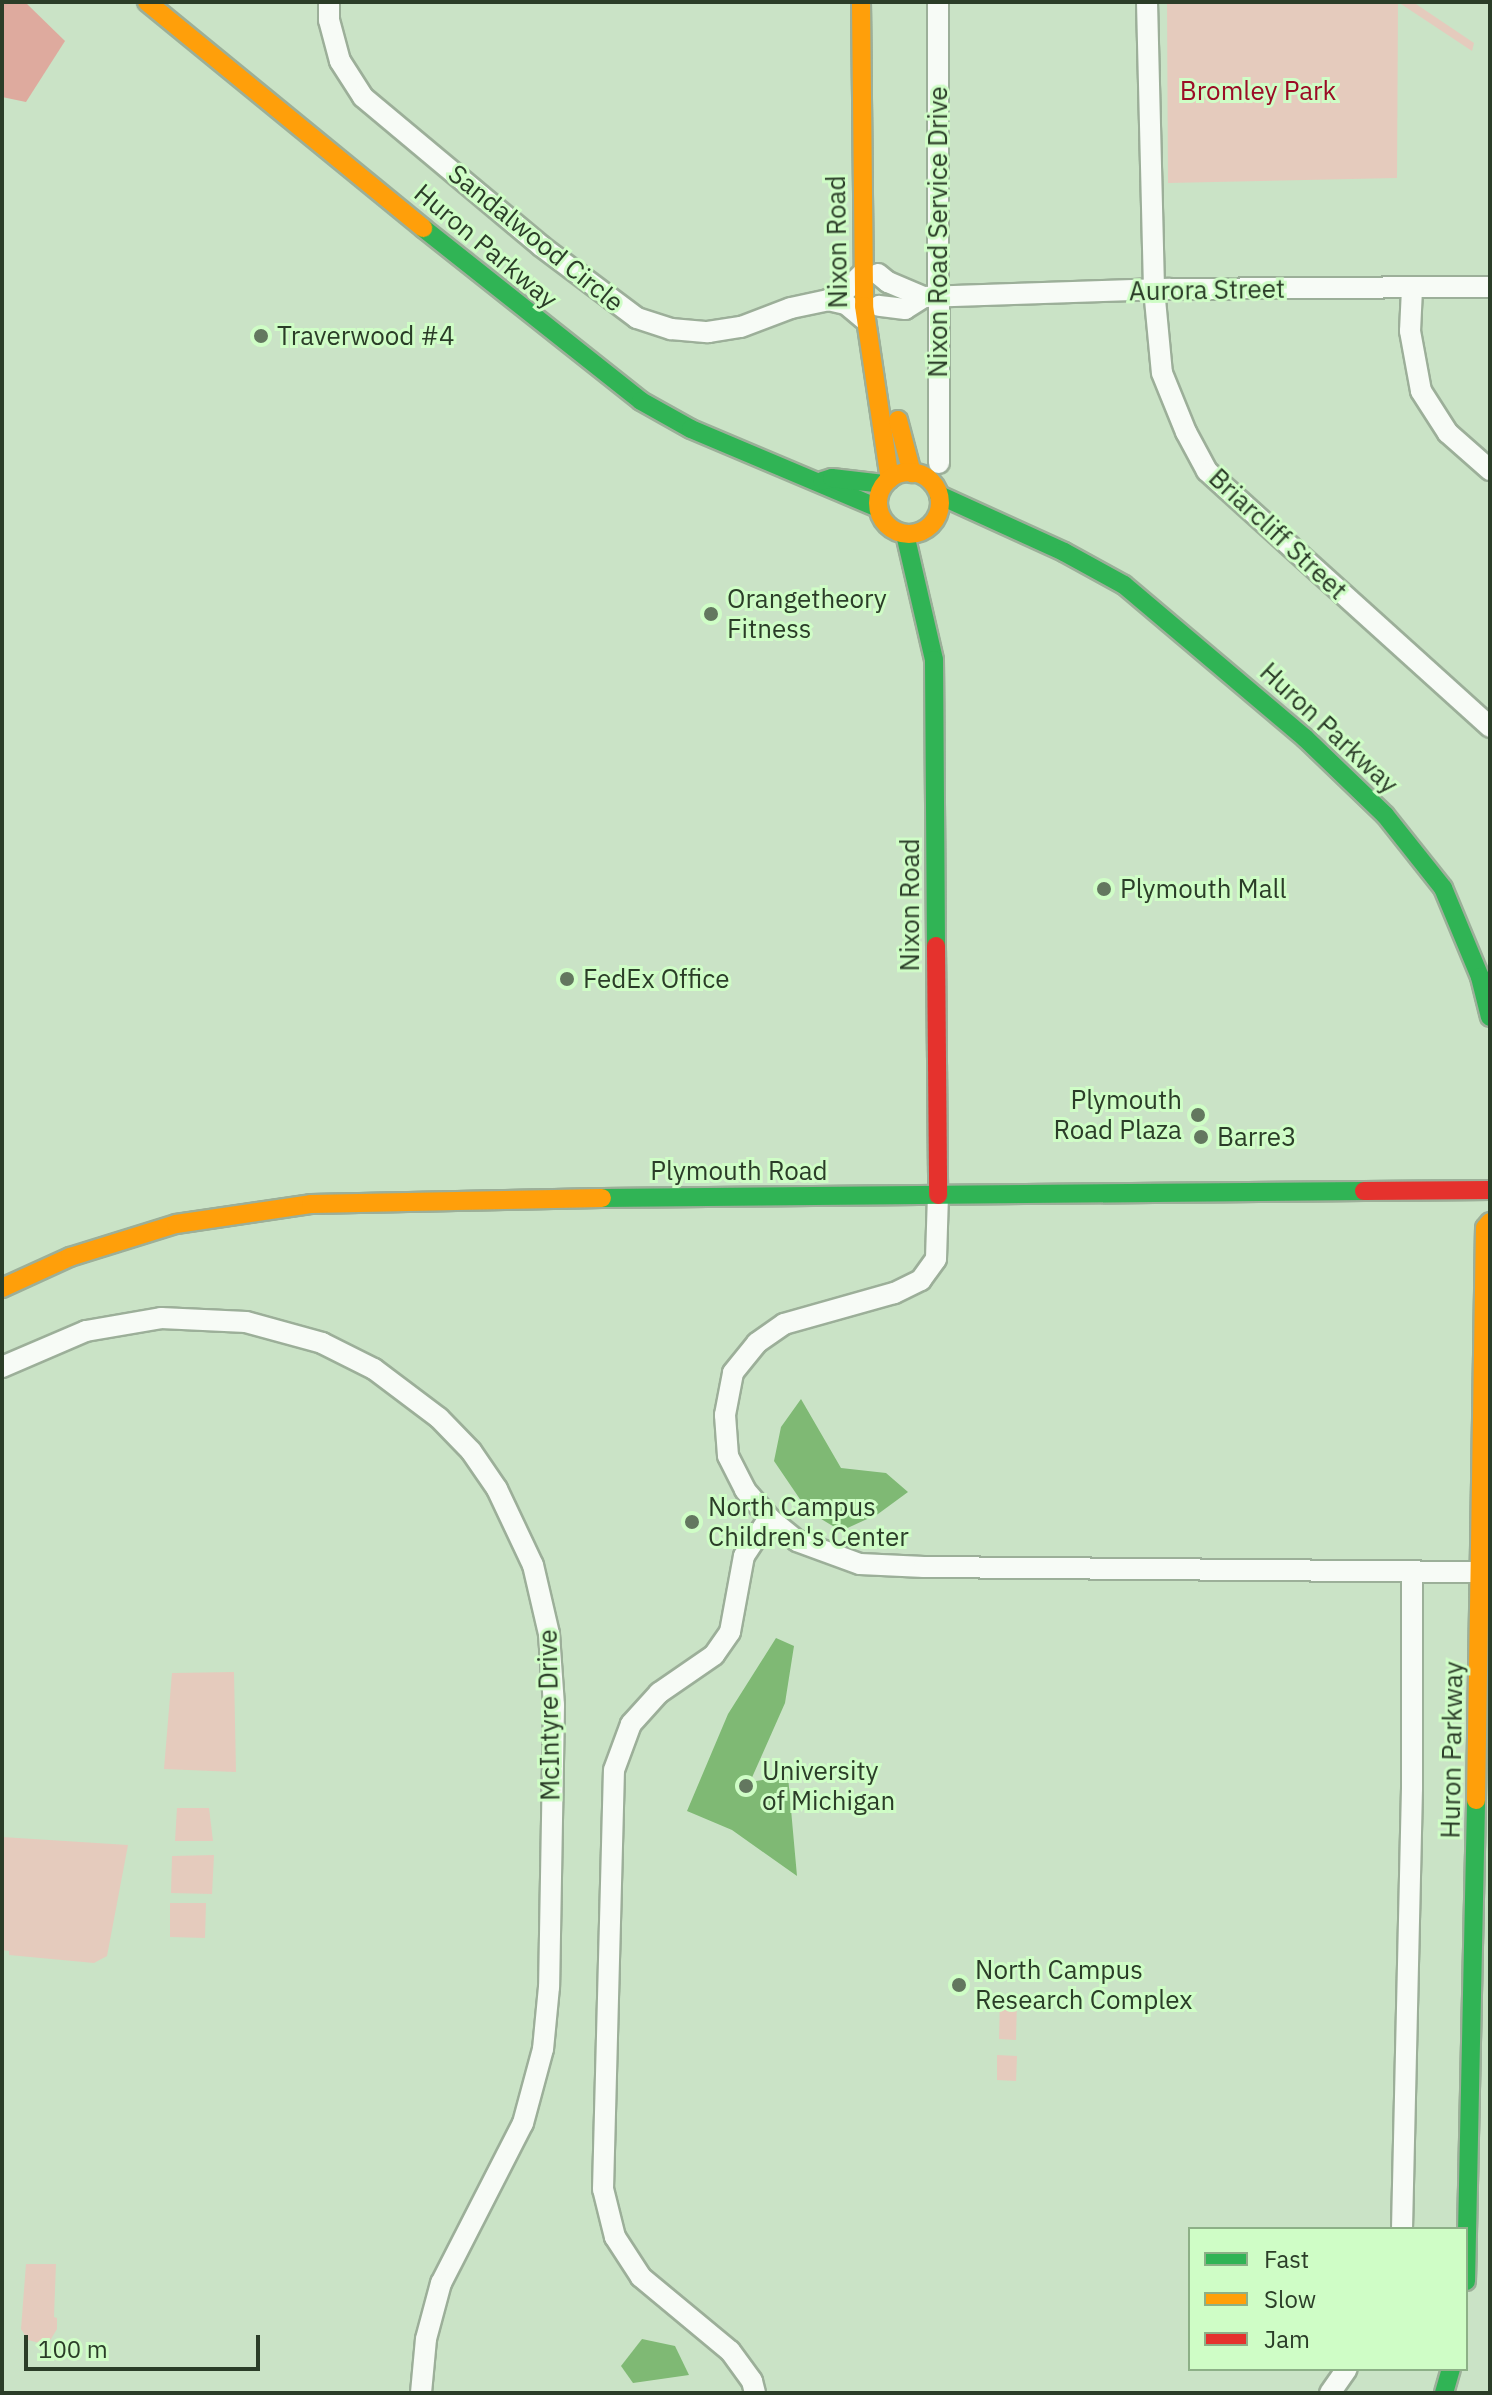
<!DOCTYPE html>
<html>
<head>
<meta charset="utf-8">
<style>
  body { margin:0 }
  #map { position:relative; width:1492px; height:2395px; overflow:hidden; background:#cae3c6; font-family:"IBM Plex Sans",sans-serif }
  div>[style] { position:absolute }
  .green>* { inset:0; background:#e5cbbd }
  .forest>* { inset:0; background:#deaa9e }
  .water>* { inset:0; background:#7fb974 }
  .roads { filter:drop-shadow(2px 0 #9caf99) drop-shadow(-2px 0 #9caf99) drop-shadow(0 2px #9caf99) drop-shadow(0 -2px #9caf99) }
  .street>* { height:20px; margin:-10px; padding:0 10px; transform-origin:10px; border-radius:10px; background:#f7fbf6 }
  .fast>* { height:18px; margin:-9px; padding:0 9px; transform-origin:9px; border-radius:9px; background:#30b455 }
  .slow>* { height:18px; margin:-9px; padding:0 9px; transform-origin:9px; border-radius:9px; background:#ff9f0a }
  .slow>.ring { margin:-9px; padding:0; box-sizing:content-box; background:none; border:18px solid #ff9f0a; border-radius:50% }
  .jam>* { height:18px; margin:-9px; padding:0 9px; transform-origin:9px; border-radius:9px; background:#e5322d }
  .dots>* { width:22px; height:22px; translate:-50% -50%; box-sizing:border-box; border:4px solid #cffdc6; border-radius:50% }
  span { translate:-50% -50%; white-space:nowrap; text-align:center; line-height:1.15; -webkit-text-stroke:6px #cffdc6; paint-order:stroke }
  .park-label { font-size:26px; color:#9b0c26 }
  .street-label { font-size:26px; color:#2b3d28 }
  .poi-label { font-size:26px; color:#2b3d28 }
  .left { translate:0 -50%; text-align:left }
  .right { translate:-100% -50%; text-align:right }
  .frame { position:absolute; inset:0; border:4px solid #2b3d28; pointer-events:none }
  .legend { position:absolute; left:1188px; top:2227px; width:280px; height:144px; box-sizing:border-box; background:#cffdc6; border:2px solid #8db087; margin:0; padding:10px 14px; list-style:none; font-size:24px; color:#2b3d28 }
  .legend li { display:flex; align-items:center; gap:16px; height:40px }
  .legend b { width:40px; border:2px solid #8db087 }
  .scale { position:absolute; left:24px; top:2335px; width:236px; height:36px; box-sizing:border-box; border:4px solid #2b3d28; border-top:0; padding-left:10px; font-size:24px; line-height:28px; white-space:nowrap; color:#2b3d28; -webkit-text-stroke:6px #cffdc6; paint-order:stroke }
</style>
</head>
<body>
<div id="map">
  <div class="green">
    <i style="clip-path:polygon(1167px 2px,1398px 2px,1397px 178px,1168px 183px)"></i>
    <i style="clip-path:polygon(1398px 2px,1413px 2px,1474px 43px,1472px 51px)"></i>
    <i style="clip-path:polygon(234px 1672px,236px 1772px,164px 1769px,172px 1673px)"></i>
    <i style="clip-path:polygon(177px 1808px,209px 1808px,213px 1841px,175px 1841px)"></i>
    <i style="clip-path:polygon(2px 1837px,128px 1845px,107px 1956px,94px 1963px,9px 1955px,9px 1951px,2px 1950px)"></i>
    <i style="clip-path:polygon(214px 1855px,212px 1894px,171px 1893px,172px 1856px)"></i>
    <i style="clip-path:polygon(170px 1903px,206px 1903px,205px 1938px,170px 1937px)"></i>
    <i style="clip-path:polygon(1000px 1999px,1017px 1999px,1016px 2040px,999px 2039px)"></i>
    <i style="clip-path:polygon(997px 2055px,1017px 2056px,1016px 2081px,997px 2080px)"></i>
    <i style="clip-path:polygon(26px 2264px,56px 2264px,54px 2317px,57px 2318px,57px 2329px,51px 2339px,43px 2344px,28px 2340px,21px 2329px)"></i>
  </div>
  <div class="forest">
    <i style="clip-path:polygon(2px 2px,25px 2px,65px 41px,26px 102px,2px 97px)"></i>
  </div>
  <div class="water">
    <i style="clip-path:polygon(801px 1399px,841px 1468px,886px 1473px,908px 1492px,878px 1514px,841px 1531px,808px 1511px,774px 1461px,781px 1427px)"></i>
    <i style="clip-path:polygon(776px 1638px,794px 1646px,785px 1703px,750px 1782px,788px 1776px,797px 1876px,732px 1830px,687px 1811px,728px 1714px)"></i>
    <i style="clip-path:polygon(642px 2339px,675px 2346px,689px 2375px,633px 2383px,621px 2366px)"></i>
  </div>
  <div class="roads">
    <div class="street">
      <i style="left:329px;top:2px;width:18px;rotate:90deg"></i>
      <i style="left:329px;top:20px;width:42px;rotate:75deg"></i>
      <i style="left:340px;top:61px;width:43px;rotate:57.4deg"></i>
      <i style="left:363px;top:97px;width:232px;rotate:39.9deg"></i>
      <i style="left:541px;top:246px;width:120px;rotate:36.9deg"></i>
      <i style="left:637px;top:318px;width:36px;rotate:18deg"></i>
      <i style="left:671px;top:329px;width:37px;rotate:5deg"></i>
      <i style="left:708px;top:332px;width:33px;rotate:-9deg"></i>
      <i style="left:741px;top:327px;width:53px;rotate:-20.8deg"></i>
      <i style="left:791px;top:308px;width:38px;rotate:-12deg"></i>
      <i style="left:938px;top:2px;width:461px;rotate:89.9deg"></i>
      <i style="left:1147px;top:2px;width:287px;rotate:88.6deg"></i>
      <i style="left:1154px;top:289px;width:84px;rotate:84.6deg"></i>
      <i style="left:1162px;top:373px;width:64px;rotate:67.9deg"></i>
      <i style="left:1186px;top:432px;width:44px;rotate:61.7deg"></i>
      <i style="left:1207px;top:471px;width:382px;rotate:42.1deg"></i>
      <i style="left:864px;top:272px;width:25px;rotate:135deg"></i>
      <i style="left:846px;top:290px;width:21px;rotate:151deg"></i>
      <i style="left:828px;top:300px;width:18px;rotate:13deg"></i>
      <i style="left:846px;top:304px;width:23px;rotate:40deg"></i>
      <i style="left:878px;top:274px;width:13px;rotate:39deg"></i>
      <i style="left:888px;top:282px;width:39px;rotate:23deg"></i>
      <i style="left:924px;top:297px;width:22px;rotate:148deg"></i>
      <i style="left:905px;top:309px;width:26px;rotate:-173deg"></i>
      <i style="left:1412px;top:289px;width:42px;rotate:92.7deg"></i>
      <i style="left:1410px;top:331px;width:61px;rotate:79.6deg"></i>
      <i style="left:1421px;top:391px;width:50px;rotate:57.3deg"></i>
      <i style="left:1448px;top:433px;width:56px;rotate:41.4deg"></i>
      <i style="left:924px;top:297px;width:246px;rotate:-1.9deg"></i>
      <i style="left:1170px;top:289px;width:320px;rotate:-0.4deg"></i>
      <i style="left:938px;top:1195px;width:64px;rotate:91.8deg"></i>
      <i style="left:936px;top:1259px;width:26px;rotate:126deg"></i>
      <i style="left:921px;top:1280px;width:30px;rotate:154deg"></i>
      <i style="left:894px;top:1293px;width:114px;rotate:164.3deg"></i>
      <i style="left:784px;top:1324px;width:33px;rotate:145deg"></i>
      <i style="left:757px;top:1343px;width:38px;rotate:129deg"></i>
      <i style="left:733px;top:1373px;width:43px;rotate:100.8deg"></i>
      <i style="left:725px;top:1415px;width:41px;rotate:85.8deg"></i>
      <i style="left:728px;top:1456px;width:38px;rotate:63deg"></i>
      <i style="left:745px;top:1490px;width:37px;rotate:49deg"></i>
      <i style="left:769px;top:1518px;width:36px;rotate:39deg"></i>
      <i style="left:797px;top:1541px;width:67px;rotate:20.1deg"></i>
      <i style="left:860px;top:1564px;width:64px;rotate:2.7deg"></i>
      <i style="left:924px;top:1567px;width:556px;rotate:0.52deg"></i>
      <i style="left:2px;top:1367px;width:91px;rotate:-23.2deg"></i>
      <i style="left:86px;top:1331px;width:76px;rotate:-9.8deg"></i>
      <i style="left:161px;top:1318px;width:85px;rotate:2.7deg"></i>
      <i style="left:246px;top:1322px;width:79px;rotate:15.4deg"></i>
      <i style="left:322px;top:1343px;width:58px;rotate:26.6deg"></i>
      <i style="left:374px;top:1369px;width:81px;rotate:37deg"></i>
      <i style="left:439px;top:1418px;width:46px;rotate:45.9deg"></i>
      <i style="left:471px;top:1451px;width:46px;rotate:55.6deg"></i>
      <i style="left:497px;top:1489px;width:84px;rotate:64.7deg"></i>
      <i style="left:533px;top:1565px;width:71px;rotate:76.9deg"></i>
      <i style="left:549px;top:1634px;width:71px;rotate:86deg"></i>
      <i style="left:554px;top:1705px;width:282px;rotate:91deg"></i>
      <i style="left:549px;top:1987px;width:62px;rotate:95.5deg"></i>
      <i style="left:543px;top:2049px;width:77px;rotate:105.1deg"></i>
      <i style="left:523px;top:2123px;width:180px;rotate:117.1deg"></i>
      <i style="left:441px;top:2283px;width:58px;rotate:105deg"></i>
      <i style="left:426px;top:2339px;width:54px;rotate:95.3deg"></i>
      <i style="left:1402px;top:2229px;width:441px;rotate:-88.7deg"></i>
      <i style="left:1412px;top:1788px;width:216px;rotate:-90deg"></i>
      <i style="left:755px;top:2393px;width:12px;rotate:-104deg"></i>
      <i style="left:752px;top:2381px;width:37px;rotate:-126deg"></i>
      <i style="left:730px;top:2351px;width:116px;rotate:-140.3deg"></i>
      <i style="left:641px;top:2277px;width:48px;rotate:-123deg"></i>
      <i style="left:615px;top:2237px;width:49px;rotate:-104deg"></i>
      <i style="left:603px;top:2189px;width:419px;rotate:-88.5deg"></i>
      <i style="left:614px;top:1770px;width:49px;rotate:-69.7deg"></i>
      <i style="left:631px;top:1724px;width:42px;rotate:-47.9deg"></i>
      <i style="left:659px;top:1693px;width:67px;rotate:-34.6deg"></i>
      <i style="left:714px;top:1655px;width:28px;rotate:-55deg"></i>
      <i style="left:730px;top:1632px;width:77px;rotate:-79.6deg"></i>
      <i style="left:744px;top:1556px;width:45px;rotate:-56.7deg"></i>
      <i style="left:1330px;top:2393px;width:29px;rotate:-55deg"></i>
    </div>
    <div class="fast">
      <i style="left:423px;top:228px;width:278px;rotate:38.4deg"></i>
      <i style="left:641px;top:401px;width:57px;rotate:29.2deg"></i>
      <i style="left:691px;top:429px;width:203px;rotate:22.9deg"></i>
      <i style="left:822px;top:481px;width:10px;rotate:-17deg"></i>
      <i style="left:832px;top:478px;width:52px;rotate:6.6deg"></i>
      <i style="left:939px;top:495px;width:137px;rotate:24.5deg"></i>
      <i style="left:1064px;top:552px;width:68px;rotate:28.8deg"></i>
      <i style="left:1124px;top:585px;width:237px;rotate:40.2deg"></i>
      <i style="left:1305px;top:738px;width:111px;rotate:43.9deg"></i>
      <i style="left:1385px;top:815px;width:93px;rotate:51.5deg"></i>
      <i style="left:1443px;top:888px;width:96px;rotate:67.4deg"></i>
      <i style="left:1480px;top:977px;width:41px;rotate:76deg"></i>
      <i style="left:905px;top:534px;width:129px;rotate:77deg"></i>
      <i style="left:934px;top:660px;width:286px;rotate:89.6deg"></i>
      <i style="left:602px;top:1198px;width:762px;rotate:-0.53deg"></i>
      <i style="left:1466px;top:2281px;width:481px;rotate:-88.8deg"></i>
      <i style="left:1444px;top:2393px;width:25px;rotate:-74deg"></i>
    </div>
    <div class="slow">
      <i style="left:147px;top:2px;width:357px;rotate:39.3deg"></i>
      <i style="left:861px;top:2px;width:304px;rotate:89.4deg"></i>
      <i style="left:864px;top:306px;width:175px;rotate:81.5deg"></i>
      <i style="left:898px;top:420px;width:55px;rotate:75.2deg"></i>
      <i class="ring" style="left:878px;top:472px;width:44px;height:44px"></i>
      <i style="left:2px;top:1288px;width:75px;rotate:-24.5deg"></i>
      <i style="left:70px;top:1257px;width:111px;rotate:-17.3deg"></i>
      <i style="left:176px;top:1224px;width:136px;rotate:-8.4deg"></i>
      <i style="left:311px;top:1204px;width:291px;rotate:-1.2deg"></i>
      <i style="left:1476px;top:1800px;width:572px;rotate:-89.1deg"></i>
      <i style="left:1485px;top:1228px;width:8px;rotate:-50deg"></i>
    </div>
    <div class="jam">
      <i style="left:936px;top:946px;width:249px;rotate:89.5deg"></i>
      <i style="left:1364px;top:1191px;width:126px;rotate:-0.5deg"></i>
    </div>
  </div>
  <div class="dots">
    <i style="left:261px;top:336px;background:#63775f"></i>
    <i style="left:711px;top:614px;background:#63775f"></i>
    <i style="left:1104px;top:889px;background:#63775f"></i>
    <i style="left:567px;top:979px;background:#63775f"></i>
    <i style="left:1198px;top:1115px;background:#63775f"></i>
    <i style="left:1201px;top:1137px;background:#63775f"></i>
    <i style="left:692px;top:1522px;background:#63775f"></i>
    <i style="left:746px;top:1786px;background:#63775f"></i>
    <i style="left:959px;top:1985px;background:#63775f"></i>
  </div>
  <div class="park-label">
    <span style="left:1258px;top:91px">Bromley Park</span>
  </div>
  <div class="street-label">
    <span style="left:938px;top:232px;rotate:-90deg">Nixon Road Service Drive</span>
    <span style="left:536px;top:238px;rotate:39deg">Sandalwood Circle</span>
    <span style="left:837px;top:242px;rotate:-91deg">Nixon Road</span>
    <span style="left:486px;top:246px;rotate:40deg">Huron Parkway</span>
    <span style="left:1207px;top:290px;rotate:-1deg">Aurora Street</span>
    <span style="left:1278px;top:534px;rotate:43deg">Briarcliff Street</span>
    <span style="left:1329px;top:728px;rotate:43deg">Huron Parkway</span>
    <span style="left:910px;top:905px;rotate:-90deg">Nixon Road</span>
    <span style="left:739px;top:1171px">Plymouth Road</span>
    <span style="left:549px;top:1715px;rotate:-91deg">McIntyre Drive</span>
    <span style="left:1452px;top:1750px;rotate:-89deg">Huron Parkway</span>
  </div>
  <div class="poi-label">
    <span class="left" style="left:277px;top:336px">Traverwood #4</span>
    <span class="left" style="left:727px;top:614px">Orangetheory<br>Fitness</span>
    <span class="left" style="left:1120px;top:889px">Plymouth Mall</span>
    <span class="left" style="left:583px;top:979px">FedEx Office</span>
    <span class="right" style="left:1182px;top:1115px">Plymouth<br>Road Plaza</span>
    <span class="left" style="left:1217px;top:1137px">Barre3</span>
    <span class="left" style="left:708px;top:1522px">North Campus<br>Children's Center</span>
    <span class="left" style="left:762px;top:1786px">University<br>of Michigan</span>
    <span class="left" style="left:975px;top:1985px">North Campus<br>Research Complex</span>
  </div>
  <div class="frame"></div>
  <ul class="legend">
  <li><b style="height:10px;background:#30b455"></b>Fast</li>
  <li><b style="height:10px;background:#ff9f0a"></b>Slow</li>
  <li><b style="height:10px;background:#e5322d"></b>Jam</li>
  </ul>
  <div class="scale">100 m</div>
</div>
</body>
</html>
